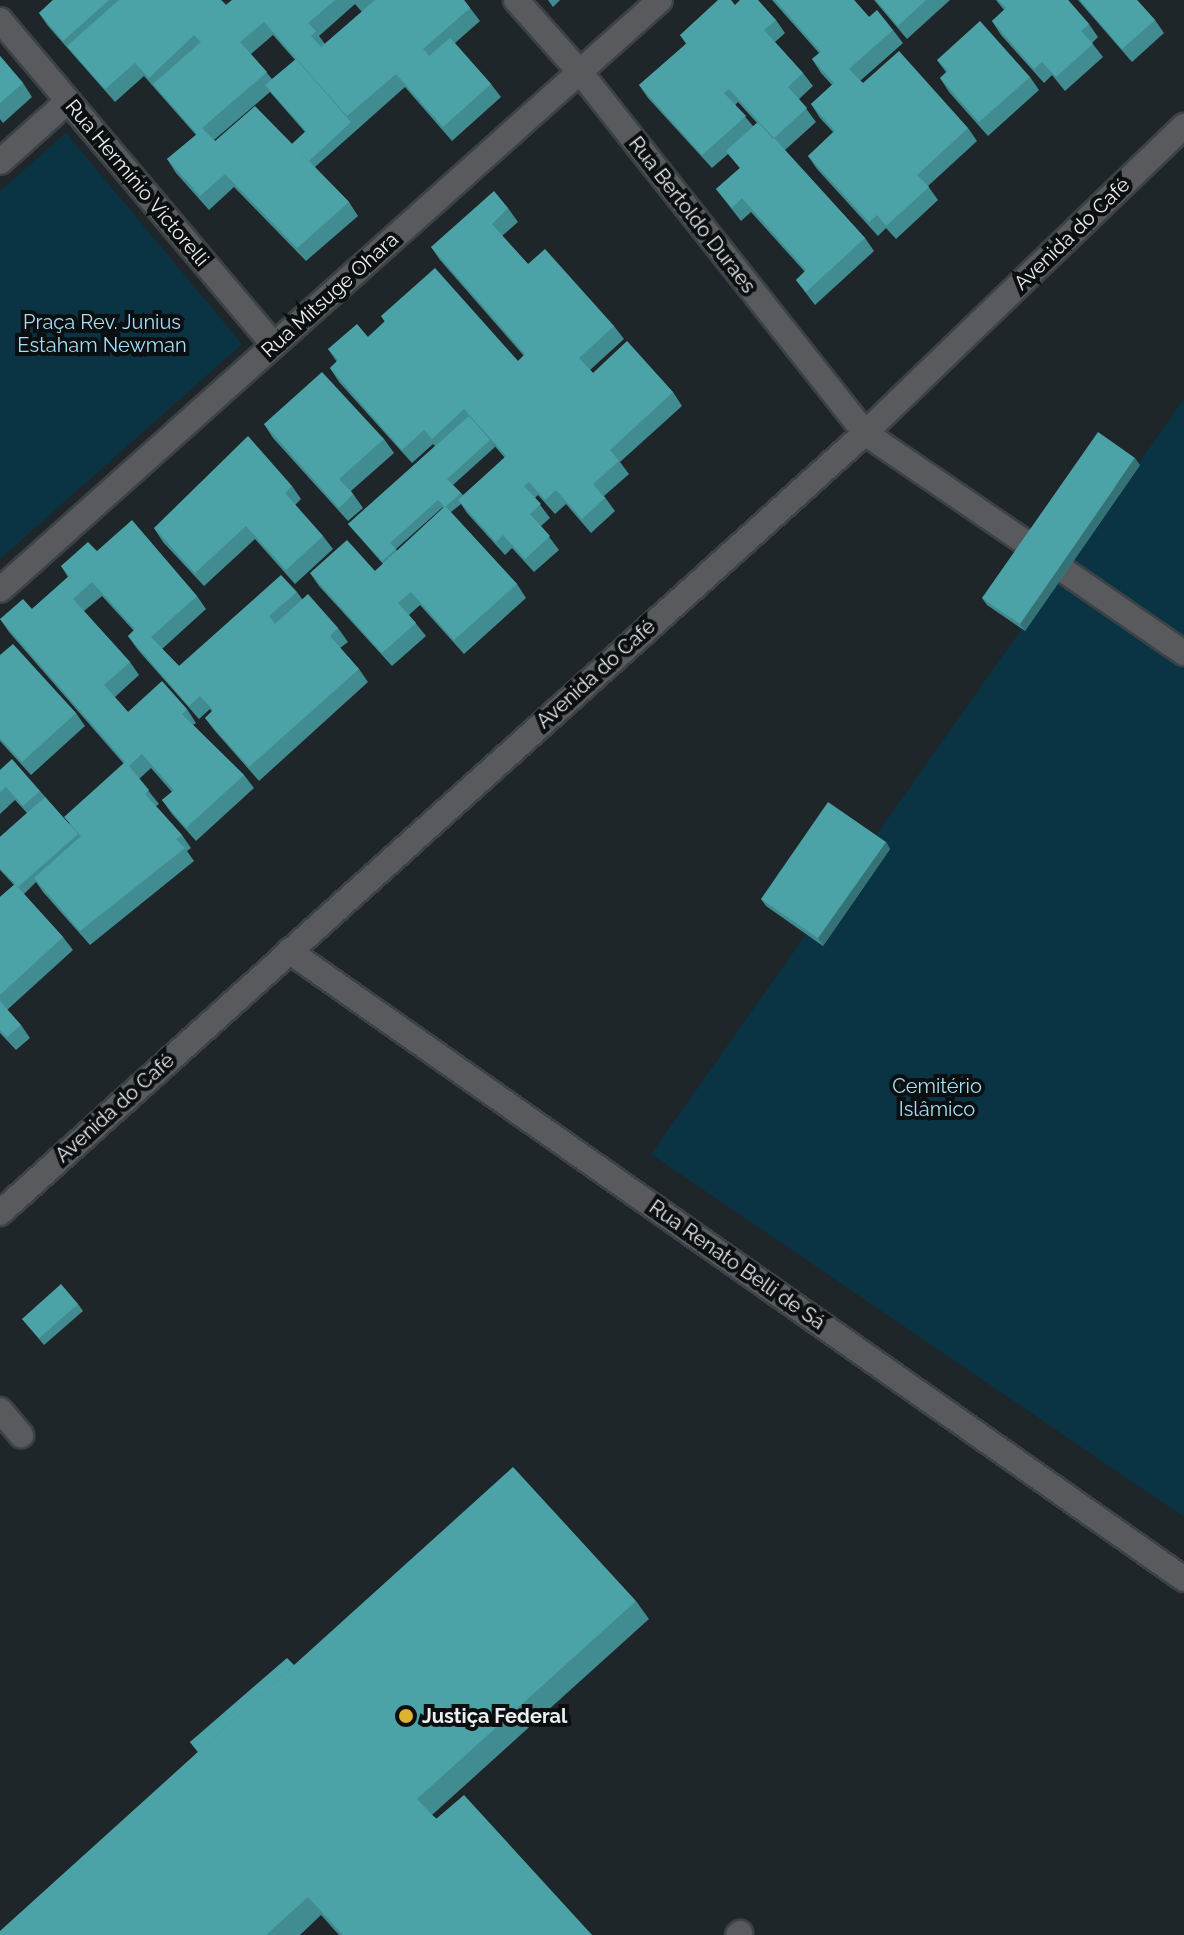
<!DOCTYPE html>
<html>
<head>
<meta charset="utf-8">
<style>
  body { margin:0 }
  #map { position:relative; width:1184px; height:1935px; overflow:hidden; background:#1f262a; font-family:Raleway,sans-serif }
  div>[style] { position:absolute }
  .green>* { inset:0; background:#0a3444 }
  .roads { filter:drop-shadow(2px 0 #3c4246) drop-shadow(-2px 0 #3c4246) drop-shadow(0 2px #3c4246) drop-shadow(0 -2px #3c4246) }
  .minor>* { height:24px; margin:-12px; padding:0 12px; transform-origin:12px; border-radius:12px; background:#585a5d }
  .wall>* { inset:0; background:#418c90 }
  .shaded-wall>* { inset:0; background:#357275 }
  .building>* { inset:0; background:#4ca3a7 }
  .dots>* { width:22px; height:22px; translate:-50% -50%; box-sizing:border-box; border:4px solid #0c0f10; border-radius:50% }
  span { translate:-50% -50%; white-space:nowrap; text-align:center; line-height:1.15; -webkit-text-stroke:8px #0c0f10; paint-order:stroke }
  .street-label { font-size:20px; color:#ebeff1 }
  .park-label { font-size:20px; color:#a5def8 }
  .poi-label { font-size:20px; color:#ebeff1; font-weight:700 }
  .left { translate:0 -50%; text-align:left }
</style>
</head>
<body>
<div id="map">
  <div class="green">
    <i style="clip-path:polygon(66px 133px,242px 344px,0 559px,0 191px)"></i>
    <i style="clip-path:polygon(1184px 399px,1184px 1517px,651px 1154px)"></i>
  </div>
  <div class="roads">
    <div class="minor">
      <i style="left:516px;top:0;width:96px;rotate:48.4deg"></i>
      <i style="left:580px;top:72px;width:460px;rotate:51.7deg"></i>
      <i style="left:865px;top:433px;width:199px;rotate:34.3deg"></i>
      <i style="left:0;top:20px;width:425px;rotate:49.9deg"></i>
      <i style="left:0;top:162px;width:91px;rotate:-41.9deg"></i>
      <i style="left:1066px;top:572px;width:143px;rotate:34.5deg"></i>
      <i style="left:0;top:590px;width:885px;rotate:-41.79deg"></i>
      <i style="left:289px;top:951px;width:1093px;rotate:35.06deg"></i>
      <i style="left:0;top:1213px;width:1165px;rotate:-42.04deg"></i>
      <i style="left:865px;top:433px;width:443px;rotate:-43.9deg"></i>
      <i style="left:0;top:1410px;width:33px;rotate:50deg"></i>
      <i style="left:738px;top:1935px;width:3px;rotate:-45deg"></i>
    </div>
  </div>
  <div class="wall">
    <i style="clip-path:polygon(evenodd,53px 0,221px 0,226px 5px,232px 0,464px 0,480px 21px,455px 43px,491px 84px,501px 97px,452px 141px,405px 87px,315px 167px,349px 202px,358px 216px,306px 261px,234px 187px,209px 210px,176px 173px,167px 159px,196px 135px,144px 76px,115px 102px,48px 26px,39px 13px,53px 0,355px 4px,362px 12px,325px 44px,319px 36px,355px 4px,53px 0,273px 35px,295px 60px,272px 79px,251px 54px,273px 35px,53px 0,270px 92px,305px 132px,292px 144px,215px 141px,214px 140px,270px 92px)"></i>
    <i style="clip-path:polygon(548px 0,560px 0,553px 7px)"></i>
    <i style="clip-path:polygon(772px 0,854px 0,869px 17px,893px 30px,903px 43px,860px 81px,863px 83px,968px 128px,977px 141px,928px 186px,938px 200px,896px 239px,886px 228px,878px 236px,817px 169px,808px 156px,833px 132px,820px 118px,811px 104px,832px 85px,821px 73px,812px 59px,819px 53px)"></i>
    <i style="clip-path:polygon(874px 0,950px 0,907px 39px)"></i>
    <i style="clip-path:polygon(996px 0,1068px 0,1089px 24px,1098px 37px,1092px 43px,1103px 57px,1065px 91px,1052px 75px,1044px 83px,1001px 35px,992px 21px,1004px 10px)"></i>
    <i style="clip-path:polygon(1078px 0,1137px 0,1155px 20px,1164px 33px,1132px 62px)"></i>
    <i style="clip-path:polygon(evenodd,735px 5px,776px 20px,785px 33px,775px 42px,803px 73px,813px 86px,799px 99px,816px 122px,785px 150px,865px 238px,874px 251px,815px 305px,796px 280px,805px 272px,751px 212px,741px 221px,716px 189px,740px 168px,728px 154px,712px 168px,648px 98px,639px 85px,686px 44px,680px 35px,735px 5px,738px 102px,757px 123px,753px 126px,735px 105px,738px 102px)"></i>
    <i style="clip-path:polygon(0 56px,23px 83px,32px 97px,3px 123px,0 119px)"></i>
    <i style="clip-path:polygon(937px 60px,1030px 77px,1039px 90px,988px 136px,949px 92px,940px 78px,946px 72px)"></i>
    <i style="clip-path:polygon(evenodd,508px 208px,518px 222px,502px 236px,528px 264px,614px 326px,624px 339px,590px 370px,593px 373px,673px 392px,682px 406px,620px 462px,629px 474px,604px 496px,615px 511px,591px 533px,566px 504px,555px 514px,538px 495px,535px 498px,550px 518px,541px 526px,559px 550px,534px 572px,512px 548px,505px 555px,467px 513px,461px 504px,451px 512px,517px 584px,526px 598px,464px 654px,420px 605px,409px 615px,426px 636px,392px 666px,319px 586px,310px 573px,375px 571px,383px 564px,348px 524px,435px 446px,433px 444px,412px 463px,339px 382px,330px 368px,337px 362px,328px 349px,368px 337px,385px 322px,381px 316px,518px 361px,524px 356px,440px 260px,431px 247px,508px 208px,492px 443px,505px 458px,463px 495px,453px 485px,495px 447px,492px 443px,508px 208px,443px 507px,444px 508px,397px 551px,396px 549px,443px 507px)"></i>
    <i style="clip-path:polygon(264px 424px,384px 439px,394px 453px,351px 491px,363px 508px,348px 521px,273px 438px)"></i>
    <i style="clip-path:polygon(1140px 465px,1025px 631px,987px 605px,982px 598px)"></i>
    <i style="clip-path:polygon(292px 486px,301px 499px,295px 505px,323px 536px,333px 549px,295px 584px,255px 539px,204px 586px,163px 542px,154px 528px)"></i>
    <i style="clip-path:polygon(97px 551px,197px 596px,206px 609px,162px 649px,179px 666px,297px 592px,302px 599px,338px 628px,348px 642px,340px 648px,359px 669px,368px 682px,259px 781px,215px 731px,205px 718px,212px 712px,210px 709px,199px 719px,138px 650px,128px 636px,134px 631px,102px 596px,84px 611px,130px 662px,139px 675px,115px 697px,128px 712px,187px 709px,196px 723px,193px 725px,244px 775px,254px 788px,196px 841px,172px 814px,162px 800px,172px 792px,151px 768px,139px 779px,159px 804px,156px 806px,182px 835px,191px 848px,187px 851px,194px 861px,90px 945px,43px 892px,36px 882px,24px 894px,63px 937px,73px 950px,7px 1010px,21px 1025px,30px 1038px,16px 1050px,0 1033px,0 897px,14px 885px,0 870px,0 837px,27px 813px,15px 800px,0 814px,0 770px,40px 791px,69px 824px,124px 764px,9px 632px,0 619px,32px 609px,68px 577px,61px 566px)"></i>
    <i style="clip-path:polygon(0 655px,76px 713px,85px 726px,31px 775px,0 741px)"></i>
    <i style="clip-path:polygon(886px 842px,890px 849px,823px 946px,766px 906px,761px 899px)"></i>
    <i style="clip-path:polygon(78px 1304px,83px 1311px,44px 1345px,22px 1319px)"></i>
    <i style="clip-path:polygon(636px 1601px,649px 1619px,432px 1815px,592px 1935px,339px 1935px,321px 1915px,300px 1935px,0 1935px,198px 1752px,190px 1742px,294px 1665px)"></i>
  </div>
  <div class="shaded-wall">
    <i style="clip-path:polygon(1135px 458px,1140px 465px,1025px 631px,1020px 624px)"></i>
    <i style="clip-path:polygon(886px 842px,890px 849px,823px 946px,818px 938px)"></i>
  </div>
  <div class="building">
    <i style="clip-path:polygon(53px 0,109px 0,63px 41px,39px 13px)"></i>
    <i style="clip-path:polygon(119px 0,221px 0,226px 5px,232px 0,335px 0,308px 23px,316px 31px,311px 36px,321px 47px,375px 0,464px 0,470px 8px,423px 49px,429px 56px,450px 38px,491px 84px,443px 127px,396px 74px,347px 116px,264px 22px,240px 42px,267px 72px,202px 128px,215px 141px,255px 106px,349px 202px,297px 248px,225px 174px,200px 196px,167px 159px,197px 134px,153px 84px,201px 42px,194px 35px,149px 78px,135px 63px,105px 89px,67px 46px)"></i>
    <i style="clip-path:polygon(718px 0,731px 0,735px 5px,740px 0,758px 0,776px 20px,764px 30px,803px 73px,788px 87px,807px 108px,774px 138px,729px 89px,724px 93px,746px 116px,702px 155px,639px 85px,687px 43px,680px 35px)"></i>
    <i style="clip-path:polygon(775px 0,854px 0,869px 17px,877px 10px,893px 30px,849px 69px,863px 83px,899px 51px,968px 128px,917px 175px,929px 187px,886px 226px,877px 215px,869px 222px,808px 156px,835px 131px,811px 104px,834px 83px,812px 59px,821px 52px)"></i>
    <i style="clip-path:polygon(876px 0,926px 0,898px 26px)"></i>
    <i style="clip-path:polygon(998px 0,1068px 0,1089px 24px,1081px 31px,1093px 44px,1056px 77px,1042px 62px,1034px 69px,992px 21px,1006px 8px)"></i>
    <i style="clip-path:polygon(1080px 0,1137px 0,1155px 20px,1122px 49px)"></i>
    <i style="clip-path:polygon(980px 21px,1030px 77px,979px 122px,940px 78px,948px 71px,937px 60px)"></i>
    <i style="clip-path:polygon(0 56px,23px 83px,0 103px)"></i>
    <i style="clip-path:polygon(296px 59px,351px 122px,309px 161px,292px 144px,306px 131px,265px 85px)"></i>
    <i style="clip-path:polygon(758px 122px,773px 139px,740px 168px,726px 151px)"></i>
    <i style="clip-path:polygon(774px 138px,865px 238px,806px 292px,796px 280px,806px 270px,742px 198px,732px 208px,716px 189px)"></i>
    <i style="clip-path:polygon(494px 191px,508px 208px,492px 224px,528px 264px,545px 249px,614px 326px,579px 358px,593px 373px,627px 341px,673px 392px,610px 450px,619px 461px,593px 484px,605px 498px,582px 519px,556px 490px,545px 500px,529px 482px,524px 486px,541px 504px,530px 514px,550px 536px,525px 559px,503px 535px,496px 542px,458px 500px,506px 456px,464px 409px,432px 439px,424px 430px,402px 450px,330px 368px,338px 360px,328px 349px,357px 324px,368px 337px,385px 321px,381px 316px,435px 268px,518px 361px,525px 354px,431px 247px)"></i>
    <i style="clip-path:polygon(322px 372px,384px 439px,339px 479px,353px 494px,339px 508px,264px 424px)"></i>
    <i style="clip-path:polygon(469px 416px,490px 440px,447px 479px,461px 493px,445px 507px,438px 500px,390px 543px,396px 549px,382px 561px,348px 524px)"></i>
    <i style="clip-path:polygon(1098px 432px,1135px 458px,1020px 624px,982px 598px)"></i>
    <i style="clip-path:polygon(248px 436px,292px 486px,285px 493px,323px 536px,286px 570px,246px 526px,195px 573px,154px 528px)"></i>
    <i style="clip-path:polygon(445px 506px,517px 584px,454px 640px,411px 592px,398px 603px,416px 623px,382px 653px,310px 573px,347px 540px,375px 571px)"></i>
    <i style="clip-path:polygon(132px 520px,197px 596px,151px 637px,179px 666px,281px 575px,297px 592px,269px 616px,275px 624px,308px 594px,338px 628px,330px 636px,359px 669px,249px 767px,205px 718px,213px 710px,200px 696px,189px 706px,128px 636px,135px 629px,92px 582px,73px 599px,130px 662px,104px 685px,128px 712px,162px 681px,187px 709px,182px 714px,244px 775px,186px 828px,162px 800px,174px 790px,142px 754px,129px 766px,149px 790px,145px 794px,182px 835px,176px 839px,185px 848px,80px 931px,34px 878px,81px 836px,64px 817px,125px 762px,0 619px,23px 599px,32px 609px,69px 576px,61px 566px,88px 542px,97px 551px)"></i>
    <i style="clip-path:polygon(13px 644px,76px 713px,22px 762px,0 738px,0 655px)"></i>
    <i style="clip-path:polygon(12px 759px,40px 791px,23px 806px,6px 787px,0 792px,0 770px)"></i>
    <i style="clip-path:polygon(45px 797px,78px 834px,18px 887px,0 868px,0 837px)"></i>
    <i style="clip-path:polygon(828px 802px,886px 842px,818px 938px,761px 899px)"></i>
    <i style="clip-path:polygon(15px 884px,63px 937px,0 995px,0 897px)"></i>
    <i style="clip-path:polygon(0 1001px,21px 1025px,7px 1037px,0 1030px)"></i>
    <i style="clip-path:polygon(61px 1284px,78px 1304px,39px 1338px,22px 1319px)"></i>
    <i style="clip-path:polygon(513px 1467px,636px 1601px,417px 1799px,436px 1819px,464px 1795px,592px 1935px,343px 1935px,308px 1897px,266px 1935px,0 1935px,0 1931px)"></i>
    <i style="clip-path:polygon(287px 1658px,294px 1665px,198px 1752px,190px 1742px)"></i>
  </div>
  <div class="dots">
    <i style="left:406px;top:1716px;background:#ddb133"></i>
  </div>
  <div class="street-label">
    <span style="left:137px;top:183px;rotate:50deg">Rua Hermínio Victorelli</span>
    <span style="left:692px;top:215px;rotate:52deg">Rua Bertoldo Duraes</span>
    <span style="left:1072px;top:234px;rotate:-44deg">Avenida do Café</span>
    <span style="left:330px;top:295px;rotate:-42deg">Rua Mitsuge Ohara</span>
    <span style="left:596px;top:674px;rotate:-42deg">Avenida do Café</span>
    <span style="left:115px;top:1108px;rotate:-42deg">Avenida do Café</span>
    <span style="left:737px;top:1265px;rotate:35deg">Rua Renato Belli de Sá</span>
  </div>
  <div class="park-label">
    <span style="left:102px;top:334px">Praça Rev. Junius<br>Estaham Newman</span>
    <span style="left:937px;top:1098px">Cemitério<br>Islâmico</span>
  </div>
  <div class="poi-label">
    <span class="left" style="left:422px;top:1716px">Justiça Federal</span>
  </div>
</div>
</body>
</html>
